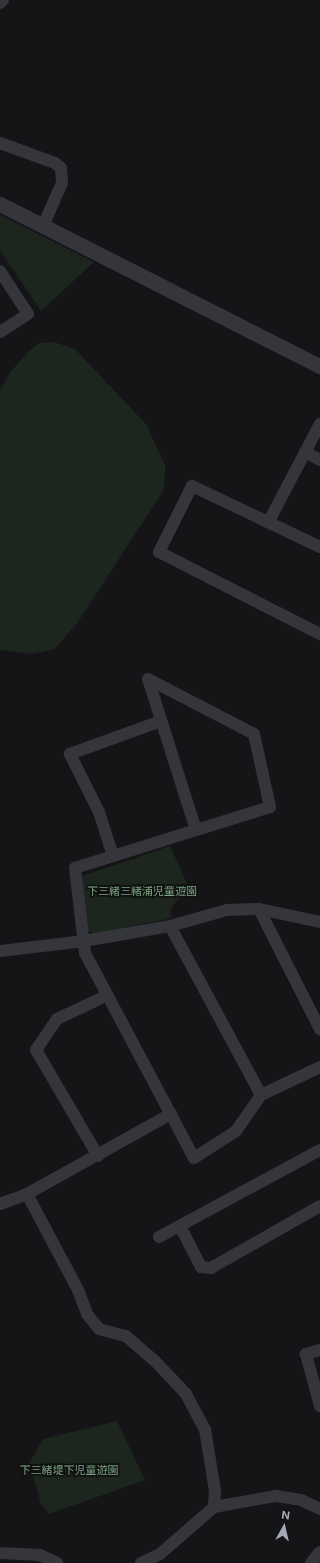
<!DOCTYPE html>
<html>
<head>
<meta charset="utf-8">
<style>
  body { margin:0 }
  #map { position:relative; width:320px; height:1563px; overflow:hidden; background:#151517; font-family:Inter,"Noto Sans JP",sans-serif }
  div>[style] { position:absolute }
  .green>* { inset:0; background:#1c251e }
  .minor>* { height:12px; margin:-6px; padding:0 6px; transform-origin:6px; border-radius:6px; background:#35363c }
  .tertiary>* { height:15px; margin:-7.5px; padding:0 7.5px; transform-origin:7.5px; border-radius:7.5px; background:#35363c }
  span { translate:-50% -50%; white-space:nowrap; text-align:center; line-height:1.15; -webkit-text-stroke:3.5px #101012; paint-order:stroke }
  .park-label { font-size:11px; color:#7ca37f }
  .north { position:absolute; left:264px; top:1507px; width:40px; height:40px; -webkit-text-stroke:3px #101012; paint-order:stroke; rotate:8deg; font-size:11px; font-weight:700; line-height:16px; text-align:center; color:#a6abb7 }
  .north::after { content:''; display:block; margin:auto; width:14px; height:18px; background:#a6abb7; clip-path:polygon(50% 0,100% 100%,50% 72%,0 100%) }
</style>
</head>
<body>
<div id="map">
  <div class="green">
    <i style="clip-path:polygon(0 215px,94px 262px,41px 311px,0 250px)"></i>
    <i style="clip-path:polygon(54px 342px,75px 349px,146px 424px,165px 465px,165px 476px,163px 491px,78px 622px,55px 649px,31px 654px,0 650px,0 391px,11px 371px,29px 351px,39px 343px)"></i>
    <i style="clip-path:polygon(170px 846px,188px 886px,170px 910px,172px 918px,95px 934px,87px 930px,80px 877px)"></i>
    <i style="clip-path:polygon(117px 1421px,145px 1480px,49px 1514px,41px 1504px,29px 1463px,43px 1439px)"></i>
  </div>
  <div class="minor">
    <i style="left:0;top:3px;width:4px;rotate:-45deg"></i>
    <i style="left:0;top:143px;width:59px;rotate:20deg"></i>
    <i style="left:55px;top:163px;width:8px;rotate:40deg"></i>
    <i style="left:61px;top:168px;width:15px;rotate:86deg"></i>
    <i style="left:62px;top:183px;width:47px;rotate:113.8deg"></i>
    <i style="left:0;top:271px;width:51px;rotate:56.9deg"></i>
    <i style="left:28px;top:314px;width:33px;rotate:147deg"></i>
    <i style="left:305px;top:452px;width:17px;rotate:28deg"></i>
    <i style="left:269px;top:521px;width:110px;rotate:-62.3deg"></i>
    <i style="left:320px;top:547px;width:142px;rotate:-154.5deg"></i>
    <i style="left:192px;top:486px;width:74px;rotate:116.6deg"></i>
    <i style="left:159px;top:552px;width:181px;rotate:27deg"></i>
    <i style="left:196px;top:830px;width:158px;rotate:-107.6deg"></i>
    <i style="left:148px;top:679px;width:119px;rotate:27.4deg"></i>
    <i style="left:254px;top:734px;width:75px;rotate:77.6deg"></i>
    <i style="left:270px;top:807px;width:77px;rotate:162.7deg"></i>
    <i style="left:196px;top:830px;width:127px;rotate:162.6deg"></i>
    <i style="left:75px;top:868px;width:86px;rotate:83.3deg"></i>
    <i style="left:85px;top:953px;width:232px;rotate:62deg"></i>
    <i style="left:194px;top:1158px;width:50px;rotate:-32.7deg"></i>
    <i style="left:236px;top:1131px;width:44px;rotate:-55.2deg"></i>
    <i style="left:261px;top:1095px;width:65px;rotate:-25.4deg"></i>
    <i style="left:113px;top:856px;width:46px;rotate:-107.7deg"></i>
    <i style="left:99px;top:812px;width:65px;rotate:-116.6deg"></i>
    <i style="left:70px;top:754px;width:97px;rotate:-19.9deg"></i>
    <i style="left:259px;top:909px;width:135px;rotate:63.1deg"></i>
    <i style="left:170px;top:926px;width:192px;rotate:61.7deg"></i>
    <i style="left:0;top:951px;width:85px;rotate:-6.8deg"></i>
    <i style="left:84px;top:941px;width:87px;rotate:-9.9deg"></i>
    <i style="left:170px;top:926px;width:59px;rotate:-15.7deg"></i>
    <i style="left:227px;top:910px;width:32px;rotate:-2deg"></i>
    <i style="left:259px;top:909px;width:62px;rotate:12deg"></i>
    <i style="left:98px;top:1156px;width:123px;rotate:-120.3deg"></i>
    <i style="left:36px;top:1050px;width:37px;rotate:-56deg"></i>
    <i style="left:57px;top:1019px;width:56px;rotate:-25.2deg"></i>
    <i style="left:27px;top:1194px;width:109px;rotate:62deg"></i>
    <i style="left:78px;top:1290px;width:26px;rotate:69deg"></i>
    <i style="left:87px;top:1314px;width:19px;rotate:51deg"></i>
    <i style="left:99px;top:1329px;width:28px;rotate:15deg"></i>
    <i style="left:126px;top:1336px;width:37px;rotate:41deg"></i>
    <i style="left:154px;top:1360px;width:47px;rotate:46.7deg"></i>
    <i style="left:186px;top:1394px;width:40px;rotate:62deg"></i>
    <i style="left:205px;top:1429px;width:63px;rotate:80.8deg"></i>
    <i style="left:215px;top:1491px;width:16px;rotate:94deg"></i>
    <i style="left:0;top:1204px;width:29px;rotate:-20deg"></i>
    <i style="left:27px;top:1194px;width:165px;rotate:-29.1deg"></i>
    <i style="left:180px;top:1226px;width:46px;rotate:62.9deg"></i>
    <i style="left:201px;top:1267px;width:10px;rotate:6deg"></i>
    <i style="left:211px;top:1268px;width:125px;rotate:-29.6deg"></i>
    <i style="left:159px;top:1237px;width:183px;rotate:-28.4deg"></i>
    <i style="left:320px;top:1350px;width:15px;rotate:164deg"></i>
    <i style="left:306px;top:1354px;width:54px;rotate:74.9deg"></i>
    <i style="left:0;top:1553px;width:40px;rotate:2.9deg"></i>
    <i style="left:40px;top:1555px;width:19px;rotate:25deg"></i>
    <i style="left:141px;top:1563px;width:21px;rotate:-25deg"></i>
    <i style="left:160px;top:1554px;width:72px;rotate:-41deg"></i>
    <i style="left:214px;top:1507px;width:63px;rotate:-10.1deg"></i>
    <i style="left:276px;top:1496px;width:25px;rotate:9deg"></i>
    <i style="left:301px;top:1500px;width:21px;rotate:25deg"></i>
    <i style="left:311px;top:1563px;width:14px;rotate:-51deg"></i>
  </div>
  <div class="tertiary">
    <i style="left:0;top:204px;width:359px;rotate:26.9deg"></i>
  </div>
  <div class="park-label">
    <span style="left:142px;top:891px">下三緒三緒浦児童遊園</span>
    <span style="left:69px;top:1470px">下三緒堤下児童遊園</span>
  </div>
  <div class="north">N</div>
</div>
</body>
</html>
